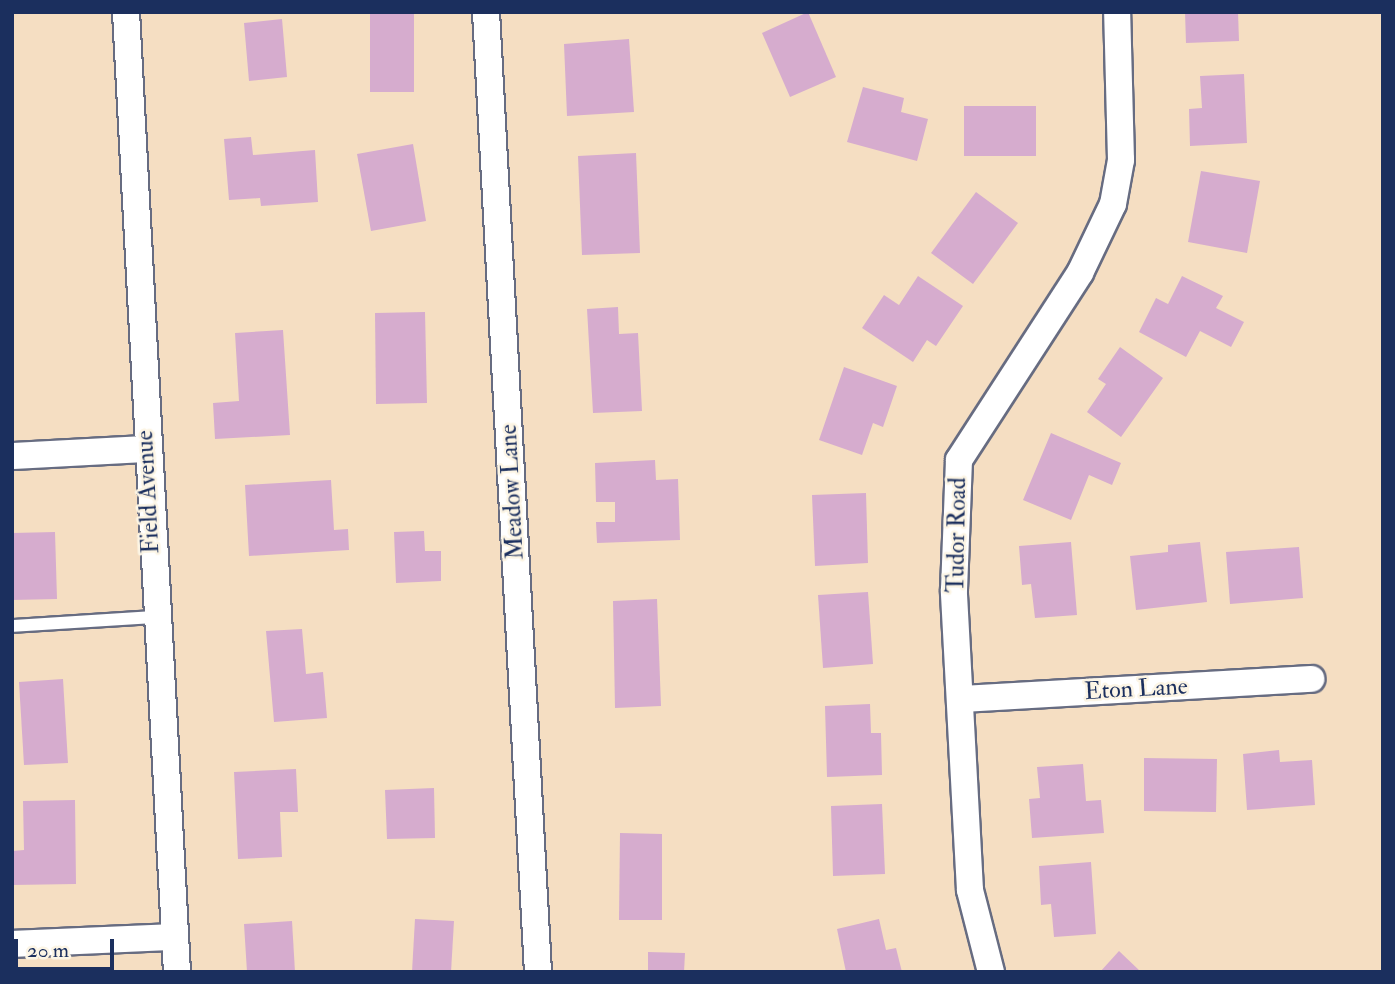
<!DOCTYPE html>
<html>
<head>
<meta charset="utf-8">
<style>
  body { margin:0 }
  #map { position:relative; width:1395px; height:984px; overflow:hidden; background:#f5dec2; font-family:"IM FELL Double Pica",serif }
  div>[style] { position:absolute }
  .building>* { inset:0; background:#d6acce }
  .roads { filter:drop-shadow(2px 0 #676c81) drop-shadow(-2px 0 #676c81) drop-shadow(0 2px #676c81) drop-shadow(0 -2px #676c81) }
  .service>* { height:12px; margin:-6px; padding:0 6px; transform-origin:6px; border-radius:6px; background:#fff }
  .minor>* { height:26px; margin:-13px; padding:0 13px; transform-origin:13px; border-radius:13px; background:#fff }
  span { translate:-50% -50%; white-space:nowrap; text-align:center; line-height:1.15; -webkit-text-stroke:5px #fcf5e5; paint-order:stroke }
  .street-label { font-size:24px; color:#1b2f5e }
  .frame { position:absolute; inset:0; border:14px solid #1b2f5e; pointer-events:none }
  .scale { position:absolute; left:14px; top:939px; width:100px; height:32px; box-sizing:border-box; border:4px solid #1b2f5e; border-top:0; padding-left:9px; font-size:21px; line-height:24px; white-space:nowrap; color:#1b2f5e; -webkit-text-stroke:5px #fcf5e5; paint-order:stroke }
</style>
</head>
<body>
<div id="map">
  <div class="building">
    <i style="clip-path:polygon(370px 12px,414px 12px,414px 92px,370px 92px)"></i>
    <i style="clip-path:polygon(808px 12px,836px 77px,790px 97px,762px 33px)"></i>
    <i style="clip-path:polygon(1185px 12px,1238px 12px,1239px 41px,1186px 43px)"></i>
    <i style="clip-path:polygon(282px 19px,287px 77px,249px 81px,244px 23px)"></i>
    <i style="clip-path:polygon(629px 39px,634px 112px,567px 116px,564px 44px)"></i>
    <i style="clip-path:polygon(1244px 74px,1247px 143px,1190px 146px,1189px 109px,1202px 108px,1200px 76px)"></i>
    <i style="clip-path:polygon(863px 87px,904px 98px,901px 112px,928px 119px,917px 161px,847px 142px)"></i>
    <i style="clip-path:polygon(964px 106px,1036px 106px,1036px 156px,964px 156px)"></i>
    <i style="clip-path:polygon(251px 137px,253px 155px,315px 150px,318px 202px,261px 206px,260px 198px,229px 200px,224px 139px)"></i>
    <i style="clip-path:polygon(413px 144px,426px 221px,371px 231px,357px 154px)"></i>
    <i style="clip-path:polygon(636px 153px,640px 253px,582px 255px,578px 156px)"></i>
    <i style="clip-path:polygon(1201px 171px,1260px 181px,1247px 253px,1188px 242px)"></i>
    <i style="clip-path:polygon(976px 192px,1018px 223px,973px 284px,931px 253px)"></i>
    <i style="clip-path:polygon(918px 276px,963px 306px,936px 346px,927px 340px,913px 362px,862px 328px,884px 295px,899px 305px)"></i>
    <i style="clip-path:polygon(1182px 276px,1223px 296px,1216px 308px,1244px 322px,1231px 347px,1200px 331px,1186px 357px,1139px 332px,1156px 298px,1168px 304px)"></i>
    <i style="clip-path:polygon(618px 307px,619px 334px,638px 333px,642px 411px,593px 413px,587px 309px)"></i>
    <i style="clip-path:polygon(425px 312px,427px 403px,376px 404px,375px 313px)"></i>
    <i style="clip-path:polygon(283px 330px,290px 435px,215px 439px,213px 403px,239px 401px,235px 333px)"></i>
    <i style="clip-path:polygon(1120px 347px,1163px 378px,1121px 437px,1087px 412px,1106px 384px,1098px 379px)"></i>
    <i style="clip-path:polygon(844px 367px,897px 386px,883px 427px,873px 423px,862px 455px,819px 440px)"></i>
    <i style="clip-path:polygon(1051px 433px,1121px 463px,1112px 485px,1089px 475px,1071px 520px,1023px 500px)"></i>
    <i style="clip-path:polygon(655px 460px,656px 480px,678px 479px,680px 540px,597px 543px,596px 522px,615px 522px,615px 502px,596px 502px,595px 463px)"></i>
    <i style="clip-path:polygon(331px 480px,334px 530px,348px 529px,349px 550px,249px 556px,245px 485px)"></i>
    <i style="clip-path:polygon(866px 493px,868px 563px,815px 566px,812px 495px)"></i>
    <i style="clip-path:polygon(424px 531px,425px 551px,441px 551px,441px 581px,396px 583px,394px 532px)"></i>
    <i style="clip-path:polygon(55px 532px,57px 599px,12px 600px,12px 533px)"></i>
    <i style="clip-path:polygon(1071px 542px,1077px 615px,1035px 618px,1031px 584px,1022px 585px,1019px 546px)"></i>
    <i style="clip-path:polygon(1200px 542px,1207px 602px,1136px 610px,1130px 556px,1168px 552px,1168px 545px)"></i>
    <i style="clip-path:polygon(1299px 547px,1303px 598px,1230px 604px,1226px 552px)"></i>
    <i style="clip-path:polygon(868px 592px,873px 664px,823px 668px,818px 595px)"></i>
    <i style="clip-path:polygon(657px 599px,661px 706px,615px 708px,613px 601px)"></i>
    <i style="clip-path:polygon(302px 629px,306px 674px,323px 672px,327px 718px,274px 722px,266px 631px)"></i>
    <i style="clip-path:polygon(63px 679px,68px 763px,24px 765px,19px 682px)"></i>
    <i style="clip-path:polygon(870px 704px,871px 733px,881px 733px,882px 775px,827px 777px,825px 706px)"></i>
    <i style="clip-path:polygon(1279px 750px,1280px 762px,1312px 760px,1315px 805px,1247px 810px,1243px 754px)"></i>
    <i style="clip-path:polygon(1144px 758px,1217px 759px,1216px 812px,1144px 811px)"></i>
    <i style="clip-path:polygon(1083px 764px,1086px 801px,1101px 800px,1104px 833px,1032px 838px,1029px 799px,1040px 798px,1037px 767px)"></i>
    <i style="clip-path:polygon(296px 769px,298px 812px,280px 812px,282px 857px,238px 859px,234px 772px)"></i>
    <i style="clip-path:polygon(434px 788px,435px 838px,387px 839px,385px 790px)"></i>
    <i style="clip-path:polygon(75px 800px,76px 884px,12px 885px,12px 851px,24px 850px,23px 801px)"></i>
    <i style="clip-path:polygon(882px 804px,885px 874px,833px 876px,831px 806px)"></i>
    <i style="clip-path:polygon(620px 833px,662px 834px,662px 920px,619px 920px)"></i>
    <i style="clip-path:polygon(1091px 862px,1096px 934px,1054px 937px,1051px 904px,1041px 905px,1039px 866px)"></i>
    <i style="clip-path:polygon(415px 919px,454px 921px,451px 972px,412px 972px)"></i>
    <i style="clip-path:polygon(879px 919px,886px 950px,896px 948px,902px 972px,846px 972px,837px 929px)"></i>
    <i style="clip-path:polygon(292px 921px,295px 972px,247px 972px,244px 924px)"></i>
    <i style="clip-path:polygon(1119px 951px,1141px 972px,1100px 972px)"></i>
    <i style="clip-path:polygon(648px 952px,685px 953px,684px 972px,648px 972px)"></i>
  </div>
  <div class="roads">
    <div class="service">
      <i style="left:12px;top:626px;width:144px;rotate:-3.6deg"></i>
    </div>
    <div class="minor">
      <i style="left:126px;top:12px;width:961px;rotate:86.96deg"></i>
      <i style="left:486px;top:12px;width:961px;rotate:86.9deg"></i>
      <i style="left:12px;top:456px;width:134px;rotate:-3deg"></i>
      <i style="left:962px;top:699px;width:350px;rotate:-3.3deg"></i>
      <i style="left:12px;top:944px;width:162px;rotate:-2.5deg"></i>
      <i style="left:991px;top:972px;width:85px;rotate:-104.4deg"></i>
      <i style="left:970px;top:890px;width:300px;rotate:-93.1deg"></i>
      <i style="left:954px;top:590px;width:130px;rotate:-87.8deg"></i>
      <i style="left:959px;top:460px;width:223px;rotate:-57.1deg"></i>
      <i style="left:1080px;top:273px;width:76px;rotate:-64.4deg"></i>
      <i style="left:1113px;top:204px;width:45px;rotate:-79.7deg"></i>
      <i style="left:1121px;top:160px;width:148px;rotate:-91.5deg"></i>
    </div>
  </div>
  <div class="street-label">
    <span style="left:148px;top:492px;rotate:-93deg">Field Avenue</span>
    <span style="left:512px;top:492px;rotate:-93deg">Meadow Lane</span>
    <span style="left:957px;top:535px;rotate:-89deg">Tudor Road</span>
    <span style="left:1136px;top:689px;rotate:-3deg">Eton Lane</span>
  </div>
  <div class="frame"></div>
  <div class="scale">20 m</div>
</div>
</body>
</html>
